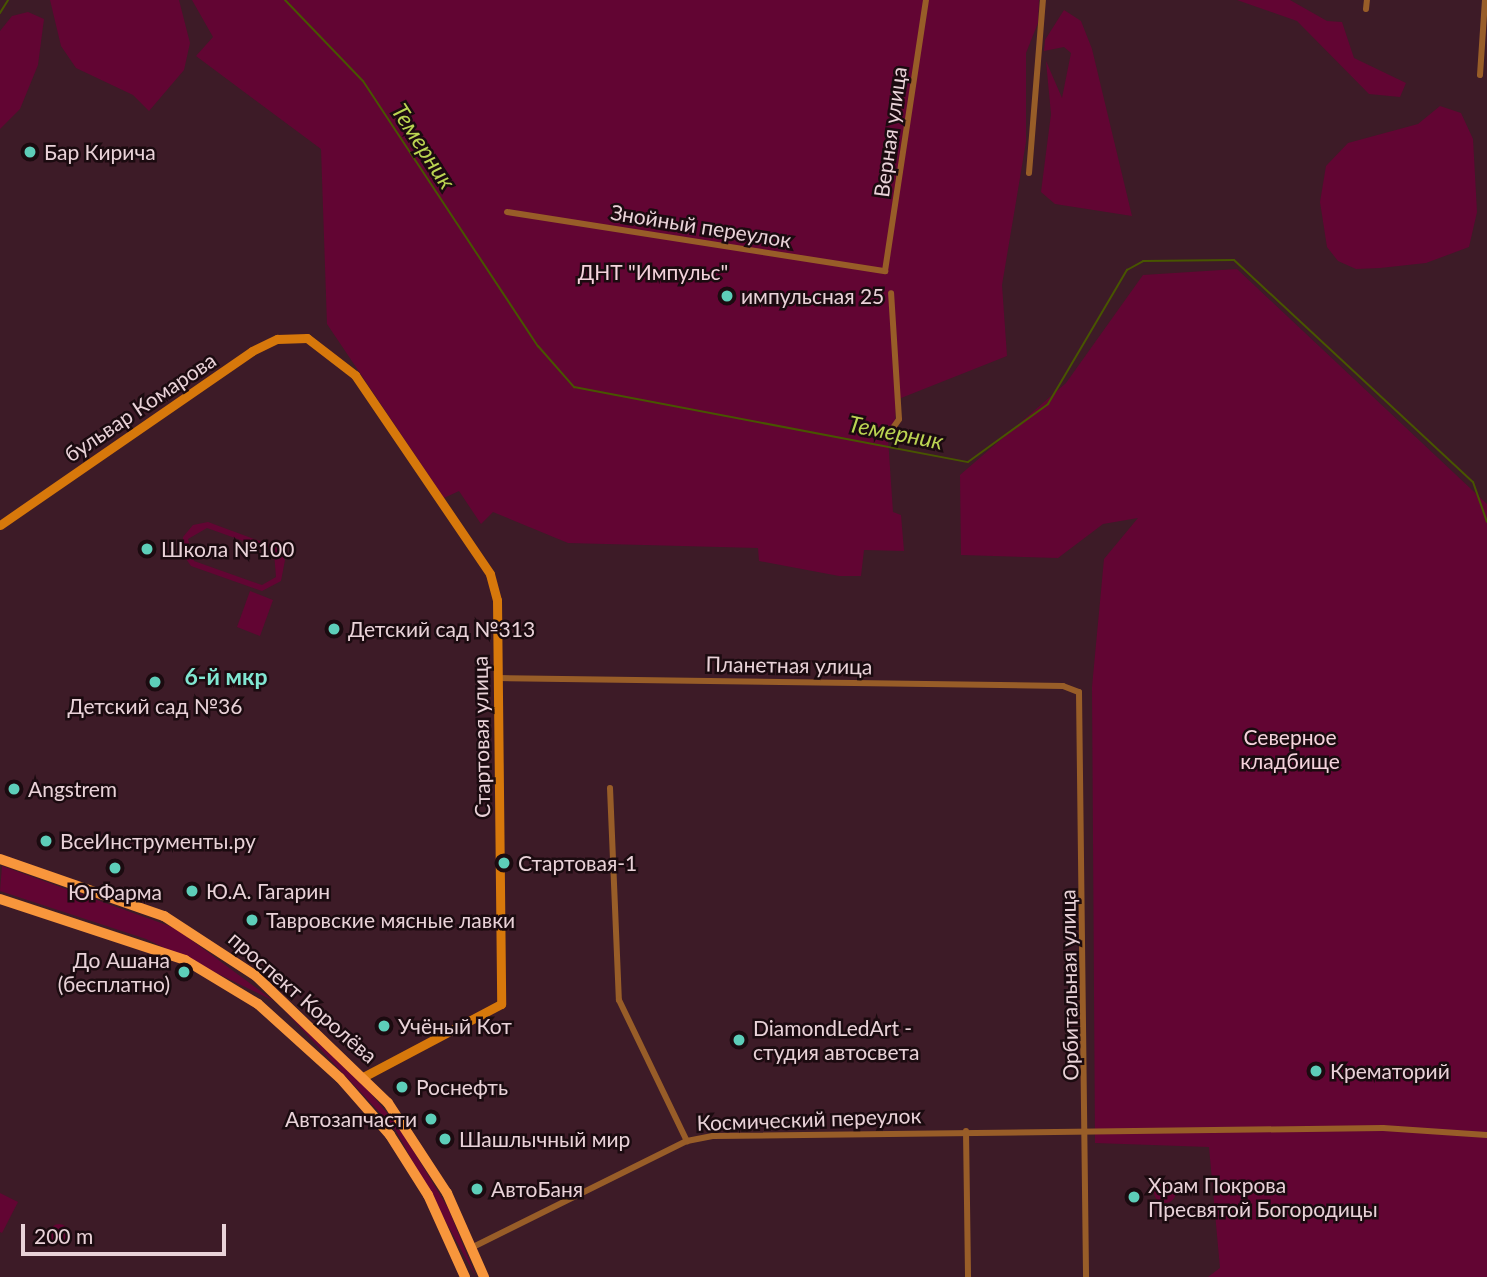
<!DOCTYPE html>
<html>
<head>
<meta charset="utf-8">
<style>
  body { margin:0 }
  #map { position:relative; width:1487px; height:1277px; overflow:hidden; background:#3d1b27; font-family:Lato,sans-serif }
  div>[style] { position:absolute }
  .green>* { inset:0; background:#620533 }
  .round { border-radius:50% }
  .stream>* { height:2px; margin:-1px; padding:0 1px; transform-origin:1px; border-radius:1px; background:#485500 }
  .street>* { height:6px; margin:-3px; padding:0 3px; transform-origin:3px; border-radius:3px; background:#985d28 }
  .secondary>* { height:9px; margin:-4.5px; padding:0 4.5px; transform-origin:4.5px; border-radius:4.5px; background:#d7780b }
  .primary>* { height:10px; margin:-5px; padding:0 5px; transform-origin:5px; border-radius:5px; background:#f8963c }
  .dots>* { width:19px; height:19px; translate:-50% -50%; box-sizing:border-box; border:4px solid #1b0b10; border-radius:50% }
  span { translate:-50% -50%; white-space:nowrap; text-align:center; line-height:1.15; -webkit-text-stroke:5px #1b0b10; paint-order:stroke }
  .street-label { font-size:21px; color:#e9d2d8 }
  .poi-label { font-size:21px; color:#e9d2d8 }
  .left { translate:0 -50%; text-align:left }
  .right { translate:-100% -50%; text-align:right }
  .park-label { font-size:21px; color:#f4d3dc }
  .water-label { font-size:23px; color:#bbd452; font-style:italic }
  .neighbourhood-label { font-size:23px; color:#81e6d2; font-weight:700 }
  .scale { position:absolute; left:21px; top:1224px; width:205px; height:32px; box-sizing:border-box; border:4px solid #e9d2d8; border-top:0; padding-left:9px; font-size:21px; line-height:24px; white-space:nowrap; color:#e9d2d8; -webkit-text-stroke:5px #1b0b10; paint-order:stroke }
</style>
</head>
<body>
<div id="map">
  <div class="green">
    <i style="clip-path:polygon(50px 0,179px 0,190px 43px,184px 70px,149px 111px,133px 95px,76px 68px,61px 46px)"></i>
    <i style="clip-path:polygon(192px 0,1039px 0,1038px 23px,1026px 53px,1026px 142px,1002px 285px,1007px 356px,896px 400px,895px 430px,888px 438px,893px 512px,901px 515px,904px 551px,864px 550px,861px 576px,839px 576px,759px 561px,758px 548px,568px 543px,493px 512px,481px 524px,459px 491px,444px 498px,327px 324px,321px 149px,196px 56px,213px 37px)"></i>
    <i style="clip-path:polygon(1237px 0,1290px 0,1327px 21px,1342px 22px,1354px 58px,1406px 83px,1400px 97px,1369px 94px,1297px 21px)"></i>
    <i style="clip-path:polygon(1064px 10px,1081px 21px,1092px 49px,1132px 216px,1055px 204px,1041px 192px,1051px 114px,1046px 61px,1062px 98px,1071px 53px,1064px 47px,1044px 51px,1045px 40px)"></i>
    <i style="clip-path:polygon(28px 12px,44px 19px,38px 65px,20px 109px,0 129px,0 31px,12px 16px)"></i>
    <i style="clip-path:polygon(1440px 106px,1461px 113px,1473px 139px,1477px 212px,1469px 247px,1426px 263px,1380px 268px,1356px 269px,1338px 261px,1327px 247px,1320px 202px,1326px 166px,1348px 143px,1418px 124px)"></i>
    <i style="clip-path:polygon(1237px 269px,1487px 504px,1487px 1277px,1208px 1277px,1220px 1268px,1209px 1147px,1095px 1143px,1092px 687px,1104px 559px,1138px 518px,1103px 524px,1058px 558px,961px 555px,960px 475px,1066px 383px,1143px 275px)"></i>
    <i style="clip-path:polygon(evenodd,208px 522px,278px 548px,285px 560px,281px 581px,262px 591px,191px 566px,182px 553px,183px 537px,193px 525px,208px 522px,207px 528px,274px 552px,276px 577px,262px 585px,194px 561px,188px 539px,207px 528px)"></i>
    <i style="clip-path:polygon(250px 591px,273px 600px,260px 636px,237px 627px)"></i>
    <i style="clip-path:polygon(2px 866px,175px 928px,274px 1001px,146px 939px,0 891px)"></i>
    <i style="clip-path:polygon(283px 1009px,350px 1069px,399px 1127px,448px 1208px,476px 1277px,395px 1129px)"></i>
    <i class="round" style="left:1154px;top:1181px;width:22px;height:22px"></i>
    <i style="clip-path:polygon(0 1193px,18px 1202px,2px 1233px,0 1232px)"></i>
    <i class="round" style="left:49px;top:1224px;width:20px;height:20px"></i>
  </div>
  <div class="stream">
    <i style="left:285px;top:0;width:112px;rotate:46.1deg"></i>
    <i style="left:363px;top:81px;width:318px;rotate:56.6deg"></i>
    <i style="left:538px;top:346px;width:55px;rotate:48.7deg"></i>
    <i style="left:574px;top:387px;width:401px;rotate:10.8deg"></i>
    <i style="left:968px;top:462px;width:99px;rotate:-35.9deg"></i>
    <i style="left:1048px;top:404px;width:156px;rotate:-59.5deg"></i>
    <i style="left:1127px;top:270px;width:18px;rotate:-29deg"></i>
    <i style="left:1143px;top:261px;width:91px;rotate:-0.6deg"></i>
    <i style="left:1234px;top:260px;width:326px;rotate:42.9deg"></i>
    <i style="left:1473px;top:482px;width:42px;rotate:70.7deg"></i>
    <i style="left:0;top:13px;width:15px;rotate:-58deg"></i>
  </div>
  <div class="street">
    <i style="left:1366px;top:9px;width:9px;rotate:-84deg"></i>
    <i style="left:1480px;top:75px;width:75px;rotate:-86.2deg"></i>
    <i style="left:1029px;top:173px;width:174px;rotate:-85.4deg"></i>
    <i style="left:507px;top:212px;width:383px;rotate:8.9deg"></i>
    <i style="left:885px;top:271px;width:274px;rotate:-81.4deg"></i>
    <i style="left:888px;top:435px;width:19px;rotate:-55deg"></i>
    <i style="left:899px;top:419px;width:126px;rotate:-93.6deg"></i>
    <i style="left:498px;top:678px;width:565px;rotate:0.81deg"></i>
    <i style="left:1063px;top:686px;width:17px;rotate:21deg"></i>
    <i style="left:1079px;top:692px;width:585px;rotate:89.31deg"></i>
    <i style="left:610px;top:788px;width:212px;rotate:87.6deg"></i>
    <i style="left:619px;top:1000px;width:157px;rotate:64.3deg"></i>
    <i style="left:966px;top:1131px;width:146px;rotate:89.2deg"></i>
    <i style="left:473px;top:1247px;width:239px;rotate:-26.4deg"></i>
    <i style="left:687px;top:1141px;width:26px;rotate:-11deg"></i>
    <i style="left:713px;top:1136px;width:670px;rotate:-0.68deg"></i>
    <i style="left:1383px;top:1128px;width:104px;rotate:3.9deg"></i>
  </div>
  <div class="secondary">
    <i style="left:0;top:525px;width:306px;rotate:-34.6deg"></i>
    <i style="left:252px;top:351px;width:28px;rotate:-26deg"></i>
    <i style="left:277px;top:339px;width:30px;rotate:-2deg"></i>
    <i style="left:307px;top:338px;width:61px;rotate:37.6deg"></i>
    <i style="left:355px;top:375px;width:240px;rotate:55.8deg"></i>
    <i style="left:490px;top:574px;width:27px;rotate:75deg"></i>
    <i style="left:497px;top:600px;width:404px;rotate:89.4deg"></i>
    <i style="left:501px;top:1004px;width:154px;rotate:152.1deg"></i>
  </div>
  <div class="primary">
    <i style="left:0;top:859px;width:174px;rotate:19.2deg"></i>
    <i style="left:164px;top:916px;width:110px;rotate:33.1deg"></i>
    <i style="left:256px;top:976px;width:183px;rotate:43.9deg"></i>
    <i style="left:388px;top:1103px;width:108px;rotate:56.8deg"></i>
    <i style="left:447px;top:1193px;width:92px;rotate:66.2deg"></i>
    <i style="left:0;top:899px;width:195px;rotate:18.2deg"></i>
    <i style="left:185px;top:960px;width:85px;rotate:31.1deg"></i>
    <i style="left:258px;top:1004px;width:110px;rotate:42.1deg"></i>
    <i style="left:340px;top:1078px;width:76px;rotate:48.7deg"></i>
    <i style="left:390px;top:1135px;width:71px;rotate:57.7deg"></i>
    <i style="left:428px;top:1195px;width:90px;rotate:65.7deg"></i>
  </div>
  <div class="dots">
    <i style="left:30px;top:152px;background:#5dceb9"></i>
    <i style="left:727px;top:296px;background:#5dceb9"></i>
    <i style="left:147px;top:549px;background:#5dceb9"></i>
    <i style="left:334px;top:629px;background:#5dceb9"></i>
    <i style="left:155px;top:682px;background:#5dceb9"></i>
    <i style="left:14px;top:789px;background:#5dceb9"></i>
    <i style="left:46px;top:841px;background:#5dceb9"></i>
    <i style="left:504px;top:863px;background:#5dceb9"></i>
    <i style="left:115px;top:868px;background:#5dceb9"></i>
    <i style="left:192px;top:891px;background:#5dceb9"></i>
    <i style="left:252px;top:920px;background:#5dceb9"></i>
    <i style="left:184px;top:972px;background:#5dceb9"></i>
    <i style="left:384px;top:1026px;background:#5dceb9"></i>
    <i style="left:739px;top:1040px;background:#5dceb9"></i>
    <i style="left:1316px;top:1071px;background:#5dceb9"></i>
    <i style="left:402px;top:1087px;background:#5dceb9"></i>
    <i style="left:431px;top:1119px;background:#5dceb9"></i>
    <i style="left:445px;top:1139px;background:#5dceb9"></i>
    <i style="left:477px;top:1189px;background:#5dceb9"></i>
    <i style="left:1134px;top:1197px;background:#5dceb9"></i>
  </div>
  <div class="street-label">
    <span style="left:890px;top:132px;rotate:-82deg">Верная улица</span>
    <span style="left:701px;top:226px;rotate:9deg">Знойный переулок</span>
    <span style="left:140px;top:407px;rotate:-34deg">бульвар Комарова</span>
    <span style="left:789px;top:665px;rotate:1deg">Планетная улица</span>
    <span style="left:481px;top:737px;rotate:-91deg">Стартовая улица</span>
    <span style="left:1069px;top:985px;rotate:-91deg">Орбитальная улица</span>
    <span style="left:303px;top:997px;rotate:41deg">проспект Королёва</span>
    <span style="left:809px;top:1119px;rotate:-2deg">Космический переулок</span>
  </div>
  <div class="poi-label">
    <span class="left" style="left:44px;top:152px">Бар Кирича</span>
    <span class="left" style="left:741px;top:296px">импульсная 25</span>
    <span class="left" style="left:161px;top:549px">Школа №100</span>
    <span class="left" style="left:348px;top:629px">Детский сад №313</span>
    <span style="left:155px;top:706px">Детский сад №36</span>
    <span class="left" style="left:28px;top:789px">Angstrem</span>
    <span class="left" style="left:60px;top:841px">ВсеИнструменты.ру</span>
    <span class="left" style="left:518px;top:863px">Стартовая-1</span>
    <span class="left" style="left:206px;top:891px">Ю.А. Гагарин</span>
    <span style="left:115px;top:892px">ЮгФарма</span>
    <span class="left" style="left:266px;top:920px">Тавровские мясные лавки</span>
    <span class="right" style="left:170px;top:972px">До Ашана<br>(бесплатно)</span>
    <span class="left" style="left:398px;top:1026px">Учёный Кот</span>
    <span class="left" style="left:753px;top:1040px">DiamondLedArt -<br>студия автосвета</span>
    <span class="left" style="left:1330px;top:1071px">Крематорий</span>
    <span class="left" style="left:416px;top:1087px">Роснефть</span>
    <span class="right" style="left:417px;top:1119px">Автозапчасти</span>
    <span class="left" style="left:459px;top:1139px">Шашлычный мир</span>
    <span class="left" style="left:1148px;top:1197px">Храм Покрова<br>Пресвятой Богородицы</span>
    <span class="left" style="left:491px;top:1189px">АвтоБаня</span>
  </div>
  <div class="park-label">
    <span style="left:653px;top:272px">ДНТ "Импульс"</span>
    <span style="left:1290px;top:749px">Северное<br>кладбище</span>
  </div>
  <div class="water-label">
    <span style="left:424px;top:146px;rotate:57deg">Темерник</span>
    <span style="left:896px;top:432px;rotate:11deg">Темерник</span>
  </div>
  <div class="neighbourhood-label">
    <span style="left:226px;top:676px">6-й мкр</span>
  </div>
  <div class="scale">200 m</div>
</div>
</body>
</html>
